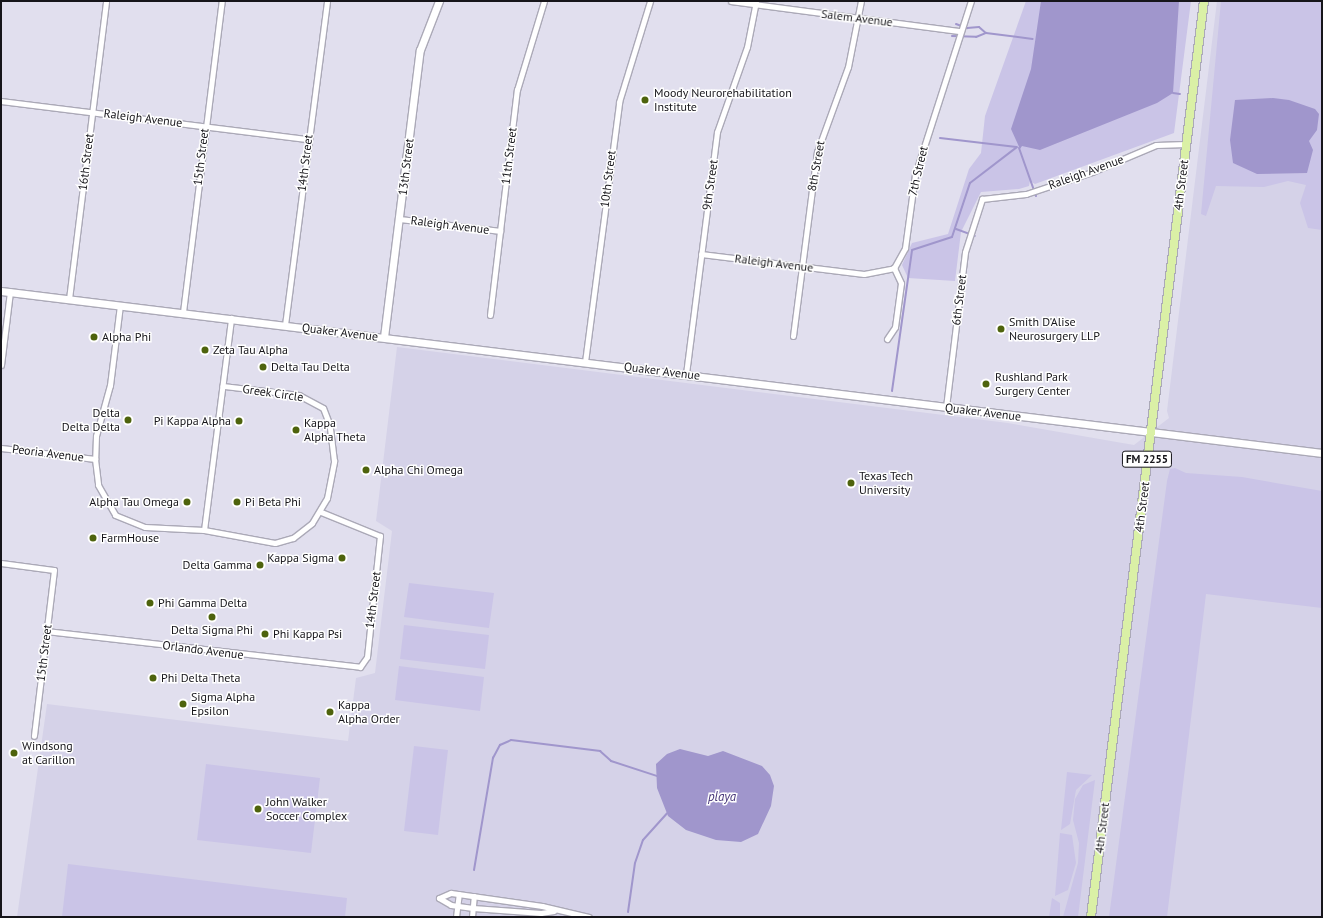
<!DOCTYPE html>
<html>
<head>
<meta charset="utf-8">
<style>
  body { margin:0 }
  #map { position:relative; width:1323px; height:918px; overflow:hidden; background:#e1dfee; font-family:"PT Sans",sans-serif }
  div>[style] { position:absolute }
  .built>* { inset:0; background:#d5d2e8 }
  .green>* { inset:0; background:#cac4e7 }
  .water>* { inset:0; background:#a096cc }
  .stream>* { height:2px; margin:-1px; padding:0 1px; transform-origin:1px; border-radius:1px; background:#a096cc }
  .roads { filter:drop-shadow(1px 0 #aba9b7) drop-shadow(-1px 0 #aba9b7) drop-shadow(0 1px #aba9b7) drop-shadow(0 -1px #aba9b7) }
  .street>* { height:5px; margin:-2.5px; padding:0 2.5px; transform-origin:2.5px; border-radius:2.5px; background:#fff }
  .secondary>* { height:7px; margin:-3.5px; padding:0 3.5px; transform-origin:3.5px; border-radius:3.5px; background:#fff }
  .primary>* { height:8px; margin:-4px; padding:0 4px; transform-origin:4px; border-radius:4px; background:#daf0a6 }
  .dots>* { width:11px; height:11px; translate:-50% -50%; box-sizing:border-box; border:2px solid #fff; border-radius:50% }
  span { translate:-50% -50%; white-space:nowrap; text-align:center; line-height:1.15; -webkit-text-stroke:3px #fff; paint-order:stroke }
  .shield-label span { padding:1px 3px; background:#fff; border:1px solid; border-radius:3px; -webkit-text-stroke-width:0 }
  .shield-label { font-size:11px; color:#16151a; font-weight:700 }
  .street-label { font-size:12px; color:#16151a }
  .poi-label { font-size:12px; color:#16151a }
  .left { translate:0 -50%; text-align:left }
  .right { translate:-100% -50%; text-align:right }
  .water-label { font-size:13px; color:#48377a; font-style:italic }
  .frame { position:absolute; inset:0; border:2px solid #16151a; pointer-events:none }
</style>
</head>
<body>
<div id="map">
  <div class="built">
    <i style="clip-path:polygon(1217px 1px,1322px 1px,1322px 917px,17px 917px,47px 704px,348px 741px,356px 678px,375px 673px,392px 531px,376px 521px,397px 347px,1008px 423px,1134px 445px,1169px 418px,1167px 411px)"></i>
  </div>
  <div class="green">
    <i style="clip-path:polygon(1026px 1px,1191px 1px,1174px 133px,1035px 184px,1030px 181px,1029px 186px,1019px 189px,981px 192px,961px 232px,955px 281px,908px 278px,902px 265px,912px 243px,948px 234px,969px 169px,981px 153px,985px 116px)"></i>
    <i style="clip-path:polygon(1221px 1px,1322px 1px,1322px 230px,1308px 228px,1300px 203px,1306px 185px,1288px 181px,1264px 187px,1216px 186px,1206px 216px,1201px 214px)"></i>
    <i style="clip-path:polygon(1175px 468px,1186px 473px,1242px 477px,1322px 491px,1322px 608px,1206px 594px,1167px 917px,1109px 917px,1167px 481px,1170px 469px)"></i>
    <i style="clip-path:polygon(409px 583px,494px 593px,489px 628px,404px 617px)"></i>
    <i style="clip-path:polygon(404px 625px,489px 635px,485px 669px,400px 659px)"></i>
    <i style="clip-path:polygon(399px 666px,484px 677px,480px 711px,395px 700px)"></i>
    <i style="clip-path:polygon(414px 746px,448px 750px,438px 835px,404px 831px)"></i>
    <i style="clip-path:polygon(206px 764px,320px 778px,311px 853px,197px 840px)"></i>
    <i style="clip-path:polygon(1067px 772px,1092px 775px,1076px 790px,1070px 824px,1061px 830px)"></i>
    <i style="clip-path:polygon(1095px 780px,1078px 917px,1063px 917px,1078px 863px,1079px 843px,1073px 820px,1075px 799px,1083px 785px)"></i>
    <i style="clip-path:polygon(1060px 833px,1072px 835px,1076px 863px,1068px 890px,1055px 896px)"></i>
    <i style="clip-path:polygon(68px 864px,347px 898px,345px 917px,62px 917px)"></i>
    <i style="clip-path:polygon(1052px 898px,1060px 903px,1060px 917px,1049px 917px)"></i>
  </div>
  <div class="water">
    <i style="clip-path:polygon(1041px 1px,1179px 1px,1173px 93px,1157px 103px,1040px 150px,1022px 146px,1020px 149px,1011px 129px,1031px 69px)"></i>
    <i style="clip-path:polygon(1273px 98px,1289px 100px,1315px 109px,1319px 114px,1317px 130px,1309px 141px,1313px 150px,1307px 173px,1257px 174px,1233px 163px,1230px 140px,1235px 100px)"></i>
    <i style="clip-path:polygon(680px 749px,708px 756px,723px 751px,762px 766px,770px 775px,774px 786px,771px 806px,758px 834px,741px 842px,716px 840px,686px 830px,668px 816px,657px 788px,656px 764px,667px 754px)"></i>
  </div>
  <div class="stream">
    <i style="left:956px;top:24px;width:12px;rotate:20deg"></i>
    <i style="left:967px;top:28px;width:12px;rotate:-5deg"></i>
    <i style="left:979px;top:27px;width:9px;rotate:41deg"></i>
    <i style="left:986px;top:33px;width:47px;rotate:7.3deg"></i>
    <i style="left:952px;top:36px;width:24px;rotate:2deg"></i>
    <i style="left:976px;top:37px;width:11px;rotate:-22deg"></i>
    <i style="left:1173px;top:93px;width:7px;rotate:8deg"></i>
    <i style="left:940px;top:138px;width:77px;rotate:6.8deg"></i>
    <i style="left:1019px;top:148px;width:51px;rotate:70.5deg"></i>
    <i style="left:956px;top:229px;width:20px;rotate:20deg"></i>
    <i style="left:892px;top:391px;width:142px;rotate:-81.9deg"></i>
    <i style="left:912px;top:250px;width:42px;rotate:-18deg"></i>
    <i style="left:952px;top:237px;width:57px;rotate:-71.6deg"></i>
    <i style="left:970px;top:183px;width:59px;rotate:-37.5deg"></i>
    <i style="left:474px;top:870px;width:114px;rotate:-80.4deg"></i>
    <i style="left:493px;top:758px;width:15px;rotate:-62deg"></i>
    <i style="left:500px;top:745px;width:12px;rotate:-24deg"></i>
    <i style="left:511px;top:740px;width:90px;rotate:7deg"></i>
    <i style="left:600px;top:751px;width:15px;rotate:42deg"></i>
    <i style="left:611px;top:761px;width:48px;rotate:18.1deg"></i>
    <i style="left:628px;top:912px;width:49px;rotate:-81.9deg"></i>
    <i style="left:635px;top:863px;width:24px;rotate:-71deg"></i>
    <i style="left:643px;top:840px;width:36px;rotate:-48deg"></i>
  </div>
  <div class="roads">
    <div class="street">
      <i style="left:731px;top:1px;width:231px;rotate:7.5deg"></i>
      <i style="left:1px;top:101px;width:309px;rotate:7.1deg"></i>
      <i style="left:400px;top:219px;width:101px;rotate:6.8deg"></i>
      <i style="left:701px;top:254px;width:164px;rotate:7deg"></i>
      <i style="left:864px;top:274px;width:31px;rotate:-11deg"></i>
      <i style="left:69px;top:299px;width:300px;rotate:-82.9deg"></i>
      <i style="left:120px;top:305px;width:81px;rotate:97.1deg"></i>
      <i style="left:110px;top:385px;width:53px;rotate:105.4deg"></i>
      <i style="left:96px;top:436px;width:23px;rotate:92deg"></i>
      <i style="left:95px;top:459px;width:26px;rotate:83deg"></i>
      <i style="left:98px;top:485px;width:34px;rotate:60deg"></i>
      <i style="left:115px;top:515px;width:32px;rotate:22deg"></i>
      <i style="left:145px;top:527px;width:59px;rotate:2.9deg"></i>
      <i style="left:204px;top:530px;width:72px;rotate:10.4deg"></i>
      <i style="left:275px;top:543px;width:19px;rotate:-16deg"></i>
      <i style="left:293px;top:538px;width:24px;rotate:-38deg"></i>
      <i style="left:312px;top:523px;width:29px;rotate:-59deg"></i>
      <i style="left:327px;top:498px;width:38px;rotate:-79deg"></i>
      <i style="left:334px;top:461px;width:35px;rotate:-97deg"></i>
      <i style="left:330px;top:426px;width:19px;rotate:-111deg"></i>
      <i style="left:323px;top:408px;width:27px;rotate:-152deg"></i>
      <i style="left:299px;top:395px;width:77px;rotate:-173.2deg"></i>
      <i style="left:183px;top:312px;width:313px;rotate:-82.9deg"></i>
      <i style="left:490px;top:315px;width:227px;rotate:-83.2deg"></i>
      <i style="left:517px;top:90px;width:93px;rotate:-73.1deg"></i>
      <i style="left:285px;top:325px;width:327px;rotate:-82.6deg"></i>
      <i style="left:793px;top:336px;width:186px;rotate:-82.6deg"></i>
      <i style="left:817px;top:152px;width:90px;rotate:-70deg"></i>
      <i style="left:848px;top:67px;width:67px;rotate:-78.9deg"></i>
      <i style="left:887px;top:339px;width:14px;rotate:-56deg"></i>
      <i style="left:895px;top:327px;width:44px;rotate:-82.2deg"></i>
      <i style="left:901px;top:283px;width:17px;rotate:-115deg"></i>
      <i style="left:894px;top:268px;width:23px;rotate:-61deg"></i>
      <i style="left:905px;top:248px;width:74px;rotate:-82.2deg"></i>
      <i style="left:915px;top:175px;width:183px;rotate:-72.2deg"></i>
      <i style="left:585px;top:362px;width:262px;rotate:-82.5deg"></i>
      <i style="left:619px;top:102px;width:106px;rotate:-72.9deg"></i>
      <i style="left:1px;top:365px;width:74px;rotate:-83deg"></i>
      <i style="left:686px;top:374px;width:244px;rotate:-82.7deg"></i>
      <i style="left:717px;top:132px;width:90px;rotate:-70.6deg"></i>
      <i style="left:747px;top:47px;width:47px;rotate:-78.9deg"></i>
      <i style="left:946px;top:407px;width:156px;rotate:-83deg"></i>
      <i style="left:965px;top:252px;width:56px;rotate:-72.2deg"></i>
      <i style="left:982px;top:199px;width:44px;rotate:-6.5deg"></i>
      <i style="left:1026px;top:194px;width:70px;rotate:-18.4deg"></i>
      <i style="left:1092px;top:172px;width:69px;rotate:-22.9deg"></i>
      <i style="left:1156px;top:145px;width:30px;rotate:-2deg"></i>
      <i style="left:1px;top:448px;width:95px;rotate:6.7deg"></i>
      <i style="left:204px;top:530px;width:214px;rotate:-82.7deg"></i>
      <i style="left:1px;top:563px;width:53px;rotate:7.5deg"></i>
      <i style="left:54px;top:570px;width:167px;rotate:96.9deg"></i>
      <i style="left:46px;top:631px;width:316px;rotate:6.5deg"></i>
      <i style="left:360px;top:667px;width:12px;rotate:-55deg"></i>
      <i style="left:367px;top:657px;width:122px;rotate:-83.9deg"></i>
      <i style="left:380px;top:536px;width:64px;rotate:-157.9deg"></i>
      <i style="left:439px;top:898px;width:13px;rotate:-23deg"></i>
      <i style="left:451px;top:893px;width:92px;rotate:8.1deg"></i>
      <i style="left:542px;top:906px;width:48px;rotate:13.2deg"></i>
      <i style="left:439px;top:898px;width:14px;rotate:30deg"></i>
      <i style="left:451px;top:905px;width:22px;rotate:8deg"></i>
      <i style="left:473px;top:908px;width:68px;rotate:4.2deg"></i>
      <i style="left:541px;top:913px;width:13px;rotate:-9deg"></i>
      <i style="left:456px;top:917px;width:23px;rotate:-83deg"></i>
      <i style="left:472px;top:917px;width:21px;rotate:-85deg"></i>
    </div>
    <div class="secondary">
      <i style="left:1px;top:291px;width:1331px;rotate:6.99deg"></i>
      <i style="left:384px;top:337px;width:289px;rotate:-82.9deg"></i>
      <i style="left:420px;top:50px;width:53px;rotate:-68.8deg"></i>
    </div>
    <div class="primary">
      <i style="left:1091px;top:917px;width:923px;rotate:-82.97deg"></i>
    </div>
  </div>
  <div class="dots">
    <i style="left:645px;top:100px;background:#4e630d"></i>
    <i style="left:1001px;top:329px;background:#4e630d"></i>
    <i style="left:94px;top:337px;background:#4e630d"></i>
    <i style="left:205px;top:350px;background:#4e630d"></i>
    <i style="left:263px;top:367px;background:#4e630d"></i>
    <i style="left:986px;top:384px;background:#4e630d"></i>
    <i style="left:128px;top:420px;background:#4e630d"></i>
    <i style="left:239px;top:421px;background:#4e630d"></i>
    <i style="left:296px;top:430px;background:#4e630d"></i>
    <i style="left:366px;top:470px;background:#4e630d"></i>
    <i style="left:851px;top:483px;background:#4e630d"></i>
    <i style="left:187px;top:502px;background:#4e630d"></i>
    <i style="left:237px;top:502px;background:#4e630d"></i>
    <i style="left:93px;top:538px;background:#4e630d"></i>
    <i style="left:342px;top:558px;background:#4e630d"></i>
    <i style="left:260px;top:565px;background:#4e630d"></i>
    <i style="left:150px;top:603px;background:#4e630d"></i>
    <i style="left:212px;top:617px;background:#4e630d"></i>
    <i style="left:265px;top:634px;background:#4e630d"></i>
    <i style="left:153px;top:678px;background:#4e630d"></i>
    <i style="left:183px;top:704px;background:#4e630d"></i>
    <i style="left:330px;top:712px;background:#4e630d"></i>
    <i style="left:14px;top:753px;background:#4e630d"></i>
    <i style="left:258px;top:809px;background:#4e630d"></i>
  </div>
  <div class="shield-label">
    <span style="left:1147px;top:459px">FM 2255</span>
  </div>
  <div class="street-label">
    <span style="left:857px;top:18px;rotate:7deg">Salem Avenue</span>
    <span style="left:143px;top:118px;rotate:7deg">Raleigh Avenue</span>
    <span style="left:509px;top:156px;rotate:-83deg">11th Street</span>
    <span style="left:201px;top:157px;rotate:-83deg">15th Street</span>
    <span style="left:86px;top:162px;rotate:-83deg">16th Street</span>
    <span style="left:305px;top:163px;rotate:-83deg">14th Street</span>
    <span style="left:816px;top:166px;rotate:-80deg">8th Street</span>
    <span style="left:406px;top:167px;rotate:-83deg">13th Street</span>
    <span style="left:918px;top:171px;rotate:-77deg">7th Street</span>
    <span style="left:1086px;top:172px;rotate:-20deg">Raleigh Avenue</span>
    <span style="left:608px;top:179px;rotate:-83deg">10th Street</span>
    <span style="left:710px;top:185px;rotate:-82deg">9th Street</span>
    <span style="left:1181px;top:185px;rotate:-83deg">4th Street</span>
    <span style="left:450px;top:225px;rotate:7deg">Raleigh Avenue</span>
    <span style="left:774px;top:263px;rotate:7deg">Raleigh Avenue</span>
    <span style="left:959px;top:300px;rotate:-83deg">6th Street</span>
    <span style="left:340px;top:332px;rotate:7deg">Quaker Avenue</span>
    <span style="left:662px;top:371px;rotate:7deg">Quaker Avenue</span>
    <span style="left:273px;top:393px;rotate:8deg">Greek Circle</span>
    <span style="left:983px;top:412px;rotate:7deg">Quaker Avenue</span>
    <span style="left:48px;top:453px;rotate:7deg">Peoria Avenue</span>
    <span style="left:1142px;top:507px;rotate:-83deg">4th Street</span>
    <span style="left:373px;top:600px;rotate:-83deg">14th Street</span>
    <span style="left:203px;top:650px;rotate:7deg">Orlando Avenue</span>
    <span style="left:44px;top:653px;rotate:-83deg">15th Street</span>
    <span style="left:1102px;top:828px;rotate:-83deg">4th Street</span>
  </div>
  <div class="poi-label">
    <span class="left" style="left:654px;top:100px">Moody Neurorehabilitation<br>Institute</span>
    <span class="left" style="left:1009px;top:329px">Smith D'Alise<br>Neurosurgery LLP</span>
    <span class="left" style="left:102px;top:337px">Alpha Phi</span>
    <span class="left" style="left:213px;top:350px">Zeta Tau Alpha</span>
    <span class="left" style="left:271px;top:367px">Delta Tau Delta</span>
    <span class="left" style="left:995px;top:384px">Rushland Park<br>Surgery Center</span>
    <span class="right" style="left:120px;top:420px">Delta<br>Delta Delta</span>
    <span class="right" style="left:231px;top:421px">Pi Kappa Alpha</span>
    <span class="left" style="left:304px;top:430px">Kappa<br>Alpha Theta</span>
    <span class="left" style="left:374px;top:470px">Alpha Chi Omega</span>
    <span class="left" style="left:859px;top:483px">Texas Tech<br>University</span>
    <span class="right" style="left:179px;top:502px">Alpha Tau Omega</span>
    <span class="left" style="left:245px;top:502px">Pi Beta Phi</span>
    <span class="left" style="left:101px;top:538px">FarmHouse</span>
    <span class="right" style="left:334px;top:558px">Kappa Sigma</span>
    <span class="right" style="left:252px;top:565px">Delta Gamma</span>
    <span class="left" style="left:158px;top:603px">Phi Gamma Delta</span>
    <span style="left:212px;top:630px">Delta Sigma Phi</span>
    <span class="left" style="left:273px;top:634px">Phi Kappa Psi</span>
    <span class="left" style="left:161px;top:678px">Phi Delta Theta</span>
    <span class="left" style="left:191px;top:704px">Sigma Alpha<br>Epsilon</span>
    <span class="left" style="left:338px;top:712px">Kappa<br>Alpha Order</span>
    <span class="left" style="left:22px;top:753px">Windsong<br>at Carillon</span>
    <span class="left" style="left:266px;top:809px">John Walker<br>Soccer Complex</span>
  </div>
  <div class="water-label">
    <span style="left:722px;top:797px">playa</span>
  </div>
  <div class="frame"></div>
</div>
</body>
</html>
